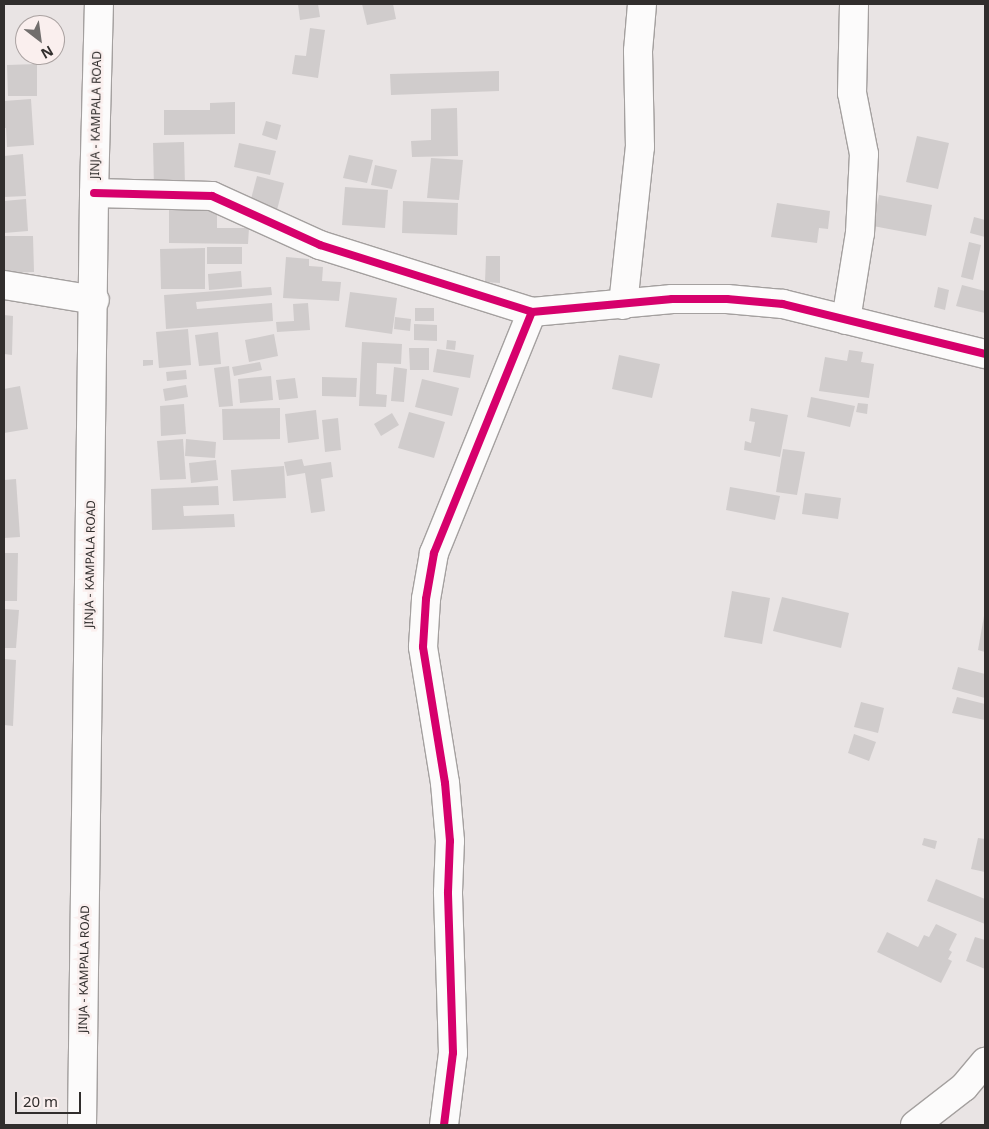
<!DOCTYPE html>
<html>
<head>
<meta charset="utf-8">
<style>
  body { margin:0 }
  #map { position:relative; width:989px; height:1129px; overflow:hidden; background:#e9e4e4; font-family:"Noto Sans",sans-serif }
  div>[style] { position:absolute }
  .building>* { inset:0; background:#d0cccc }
  .roads { filter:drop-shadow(1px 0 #a4a09f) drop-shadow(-1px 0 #a4a09f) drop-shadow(0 1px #a4a09f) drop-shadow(0 -1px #a4a09f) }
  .minor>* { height:28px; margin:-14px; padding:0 14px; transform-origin:14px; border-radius:14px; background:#fcfbfb }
  .highway>* { height:28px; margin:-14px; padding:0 14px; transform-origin:14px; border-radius:14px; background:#fcfbfb }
  .cycleway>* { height:8px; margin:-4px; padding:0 4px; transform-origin:4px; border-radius:4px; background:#d6006c }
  span { translate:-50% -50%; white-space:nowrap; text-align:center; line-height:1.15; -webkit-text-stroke:5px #faefee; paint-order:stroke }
  .street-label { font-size:12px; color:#312e2d }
  .frame { position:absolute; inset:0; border:5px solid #312e2d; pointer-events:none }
  .north { position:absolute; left:15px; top:15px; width:50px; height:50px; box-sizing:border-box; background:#faefee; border:1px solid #aaa2a1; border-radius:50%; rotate:150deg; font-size:14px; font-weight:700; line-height:20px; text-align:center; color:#312e2d }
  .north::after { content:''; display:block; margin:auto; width:18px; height:22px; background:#716e6d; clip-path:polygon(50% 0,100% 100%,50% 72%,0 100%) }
  .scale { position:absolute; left:15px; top:1092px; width:66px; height:22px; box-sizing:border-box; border:2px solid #312e2d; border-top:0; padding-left:6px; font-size:15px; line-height:18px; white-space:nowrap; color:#312e2d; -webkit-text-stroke:4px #faefee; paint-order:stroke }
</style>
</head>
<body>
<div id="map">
  <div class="building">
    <i style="clip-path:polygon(298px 4px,318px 4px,320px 17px,300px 20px)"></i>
    <i style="clip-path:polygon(362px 4px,393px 4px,396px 19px,367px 25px)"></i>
    <i style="clip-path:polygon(310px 28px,325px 30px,318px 78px,292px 74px,295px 55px,306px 56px)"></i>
    <i style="clip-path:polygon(37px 64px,37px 96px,8px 96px,7px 65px)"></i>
    <i style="clip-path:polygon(499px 71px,499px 91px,391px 95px,390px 74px)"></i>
    <i style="clip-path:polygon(31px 99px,34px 145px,7px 147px,6px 128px,4px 128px,4px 101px)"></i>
    <i style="clip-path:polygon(235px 102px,235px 134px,164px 135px,164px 110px,210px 110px,210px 103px)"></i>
    <i style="clip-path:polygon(457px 108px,458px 156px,412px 157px,411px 141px,431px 140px,431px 109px)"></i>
    <i style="clip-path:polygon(266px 121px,281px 125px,277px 140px,262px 135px)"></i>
    <i style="clip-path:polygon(917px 136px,949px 143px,938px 189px,906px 182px)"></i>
    <i style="clip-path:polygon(184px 142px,185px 187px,154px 188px,153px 143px)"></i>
    <i style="clip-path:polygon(239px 143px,276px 151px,270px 175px,234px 167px)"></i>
    <i style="clip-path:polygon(23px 154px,26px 196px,4px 197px,4px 156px)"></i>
    <i style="clip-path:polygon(349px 155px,373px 160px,367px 183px,343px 178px)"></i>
    <i style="clip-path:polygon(431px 158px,463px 160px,459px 200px,427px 198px)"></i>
    <i style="clip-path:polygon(375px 165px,397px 170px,392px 189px,371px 185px)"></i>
    <i style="clip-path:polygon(257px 176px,284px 183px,277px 210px,250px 203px)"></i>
    <i style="clip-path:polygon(345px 187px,388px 190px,385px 228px,342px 225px)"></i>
    <i style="clip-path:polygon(879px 195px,932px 205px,926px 236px,873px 226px)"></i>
    <i style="clip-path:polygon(26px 199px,28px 231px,4px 233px,4px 201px)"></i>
    <i style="clip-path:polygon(403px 201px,458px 203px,457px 235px,402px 233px)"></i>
    <i style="clip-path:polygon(777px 203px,830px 211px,828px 229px,819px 228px,817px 243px,771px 237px)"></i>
    <i style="clip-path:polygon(169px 210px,217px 211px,217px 228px,249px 228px,248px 244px,169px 243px)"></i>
    <i style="clip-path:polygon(974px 217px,985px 220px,985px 237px,970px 233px)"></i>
    <i style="clip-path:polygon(4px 236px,33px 236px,34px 272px,4px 273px)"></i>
    <i style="clip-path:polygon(969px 242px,981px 245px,973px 280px,961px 277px)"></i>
    <i style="clip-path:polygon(207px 247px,242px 247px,242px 264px,207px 264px)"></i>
    <i style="clip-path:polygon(205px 248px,205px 289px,161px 289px,160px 249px)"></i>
    <i style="clip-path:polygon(486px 256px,500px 256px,500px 283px,485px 282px)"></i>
    <i style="clip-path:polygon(286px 257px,309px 259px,309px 266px,323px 267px,322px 281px,341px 282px,339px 301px,283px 298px)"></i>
    <i style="clip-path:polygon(241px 271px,242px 287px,209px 290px,208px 274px)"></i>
    <i style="clip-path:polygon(962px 285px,985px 291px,985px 313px,956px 306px)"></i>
    <i style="clip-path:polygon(271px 287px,272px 295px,196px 302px,197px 309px,272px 303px,273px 321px,166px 329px,164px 295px)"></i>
    <i style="clip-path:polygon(938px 287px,949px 290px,945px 310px,934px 307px)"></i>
    <i style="clip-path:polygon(350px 292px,397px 298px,392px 334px,345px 327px)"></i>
    <i style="clip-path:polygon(308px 303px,310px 330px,277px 332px,276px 322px,294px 321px,293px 304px)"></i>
    <i style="clip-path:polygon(415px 308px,434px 308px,434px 321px,415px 321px)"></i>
    <i style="clip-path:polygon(4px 315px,13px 316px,12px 355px,4px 354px)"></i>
    <i style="clip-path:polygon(395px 317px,411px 319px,410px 331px,394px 329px)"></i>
    <i style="clip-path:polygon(414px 324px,437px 325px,437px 341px,414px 340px)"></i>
    <i style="clip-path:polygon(188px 329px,191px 365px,159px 368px,156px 332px)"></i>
    <i style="clip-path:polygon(218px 332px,221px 364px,199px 366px,195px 335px)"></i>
    <i style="clip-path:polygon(274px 334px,278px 356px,249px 362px,245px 340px)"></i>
    <i style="clip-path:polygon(447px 340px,456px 341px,455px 350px,446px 349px)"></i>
    <i style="clip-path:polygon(362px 342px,402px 344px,401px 364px,377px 363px,376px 394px,387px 395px,386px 407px,359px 406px)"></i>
    <i style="clip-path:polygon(409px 348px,429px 348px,429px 370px,410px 370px)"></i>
    <i style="clip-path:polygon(437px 349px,474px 355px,470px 378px,433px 372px)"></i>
    <i style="clip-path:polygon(849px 350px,863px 352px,861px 362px,874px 364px,869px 398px,819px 391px,825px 357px,847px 361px)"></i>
    <i style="clip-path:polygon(619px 355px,660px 364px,652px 398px,612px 389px)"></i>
    <i style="clip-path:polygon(143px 360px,153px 360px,153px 365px,143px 366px)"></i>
    <i style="clip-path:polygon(260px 362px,262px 370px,234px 376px,232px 367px)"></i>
    <i style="clip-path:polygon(229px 366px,233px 406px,219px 407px,214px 368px)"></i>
    <i style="clip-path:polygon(394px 367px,407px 369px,404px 402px,391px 401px)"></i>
    <i style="clip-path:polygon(186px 370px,187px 379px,167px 381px,166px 372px)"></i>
    <i style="clip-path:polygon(271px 376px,273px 400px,240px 403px,238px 379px)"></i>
    <i style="clip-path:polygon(322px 377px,357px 378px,356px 397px,322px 396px)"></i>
    <i style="clip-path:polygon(295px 378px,298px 398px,279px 400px,276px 380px)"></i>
    <i style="clip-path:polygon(422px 379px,459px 388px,452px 416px,415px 407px)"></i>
    <i style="clip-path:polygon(186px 385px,188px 397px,165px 401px,163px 389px)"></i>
    <i style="clip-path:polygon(20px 386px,28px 429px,4px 433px,4px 389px)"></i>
    <i style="clip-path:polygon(811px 397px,855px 406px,850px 427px,807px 417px)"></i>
    <i style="clip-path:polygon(858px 403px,868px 404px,867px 414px,856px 412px)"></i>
    <i style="clip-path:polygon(184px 404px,186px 434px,161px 436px,160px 406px)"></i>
    <i style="clip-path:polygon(280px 408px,280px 439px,223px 440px,222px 409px)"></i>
    <i style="clip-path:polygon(751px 408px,788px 415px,780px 457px,744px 450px,745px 441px,751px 443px,755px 422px,749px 421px)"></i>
    <i style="clip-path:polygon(316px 410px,319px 439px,288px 443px,285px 414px)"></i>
    <i style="clip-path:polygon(409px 412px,445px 422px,434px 458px,398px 448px)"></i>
    <i style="clip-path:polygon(392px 413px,399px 425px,381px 436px,374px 424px)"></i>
    <i style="clip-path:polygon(338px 418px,341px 450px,325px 452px,322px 420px)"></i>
    <i style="clip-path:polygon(183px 439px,186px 479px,160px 480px,157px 441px)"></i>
    <i style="clip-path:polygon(186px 439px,216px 442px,215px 458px,185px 456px)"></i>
    <i style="clip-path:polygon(783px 449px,805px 452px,797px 495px,776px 492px)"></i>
    <i style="clip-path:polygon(302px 459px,304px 466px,331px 462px,333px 477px,321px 479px,325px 511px,311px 513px,305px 473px,287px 476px,284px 462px)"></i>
    <i style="clip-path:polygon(216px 460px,218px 480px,191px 483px,189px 463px)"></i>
    <i style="clip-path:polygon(284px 466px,286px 498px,233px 501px,231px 470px)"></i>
    <i style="clip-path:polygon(16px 479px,20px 537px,4px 538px,4px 480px)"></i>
    <i style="clip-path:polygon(218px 486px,219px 505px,183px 506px,184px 516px,234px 514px,235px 527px,152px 530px,151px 489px)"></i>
    <i style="clip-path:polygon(730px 487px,780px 496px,775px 520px,726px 510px)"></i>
    <i style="clip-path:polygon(805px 493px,841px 498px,838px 519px,802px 514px)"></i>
    <i style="clip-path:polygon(4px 553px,18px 553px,17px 601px,4px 601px)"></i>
    <i style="clip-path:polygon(732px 591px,770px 598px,762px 644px,724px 637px)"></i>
    <i style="clip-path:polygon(782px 597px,849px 613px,841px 648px,773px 631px)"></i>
    <i style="clip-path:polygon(4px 609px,19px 610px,16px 648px,4px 648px)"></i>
    <i style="clip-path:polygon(984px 616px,985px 616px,985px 652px,978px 650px)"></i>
    <i style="clip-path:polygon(4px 659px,16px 660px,13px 726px,4px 725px)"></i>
    <i style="clip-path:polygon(958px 667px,985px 674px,985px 698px,952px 689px)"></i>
    <i style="clip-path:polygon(957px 697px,985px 704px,985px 720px,952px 713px)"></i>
    <i style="clip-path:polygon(861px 702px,884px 708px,878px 733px,854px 727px)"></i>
    <i style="clip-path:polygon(854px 734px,876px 742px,869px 761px,848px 753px)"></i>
    <i style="clip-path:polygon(924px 838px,937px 841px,935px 849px,922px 845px)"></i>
    <i style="clip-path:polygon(978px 838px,985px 839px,985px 872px,971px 869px)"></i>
    <i style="clip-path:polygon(936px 879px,985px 899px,985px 924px,927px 901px)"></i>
    <i style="clip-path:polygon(936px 924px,957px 934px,949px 950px,952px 952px,948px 959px,952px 961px,941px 983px,877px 952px,887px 932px,918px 947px,924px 935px,929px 937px)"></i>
    <i style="clip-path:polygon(975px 937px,985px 940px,985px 969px,966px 961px)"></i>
  </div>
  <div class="roads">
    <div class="minor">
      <i style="left:94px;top:193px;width:118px;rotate:1.5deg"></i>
      <i style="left:212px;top:196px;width:119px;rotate:24.4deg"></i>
      <i style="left:320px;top:245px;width:222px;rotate:17.5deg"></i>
      <i style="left:532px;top:312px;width:141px;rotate:-5.3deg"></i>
      <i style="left:672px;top:299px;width:55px"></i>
      <i style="left:727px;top:299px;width:56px;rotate:5.1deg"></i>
      <i style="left:783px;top:304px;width:208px;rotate:13.9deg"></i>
      <i style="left:4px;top:285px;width:92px;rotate:9.4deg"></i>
      <i style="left:623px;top:305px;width:159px;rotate:-83.9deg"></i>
      <i style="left:640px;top:147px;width:96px;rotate:-91.2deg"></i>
      <i style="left:638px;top:51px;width:47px;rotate:-85.1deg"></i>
      <i style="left:846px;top:320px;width:88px;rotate:-80.9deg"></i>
      <i style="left:860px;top:233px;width:79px;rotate:-87.1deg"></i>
      <i style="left:864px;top:154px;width:62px;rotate:-101.1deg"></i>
      <i style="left:852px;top:93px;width:89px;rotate:-88.7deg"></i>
      <i style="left:444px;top:1125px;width:73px;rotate:-82.9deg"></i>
      <i style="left:453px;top:1053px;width:161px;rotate:-91.8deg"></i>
      <i style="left:448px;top:892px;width:51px;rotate:-87.8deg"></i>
      <i style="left:450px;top:841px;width:58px;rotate:-94.9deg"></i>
      <i style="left:445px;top:783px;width:138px;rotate:-99.2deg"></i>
      <i style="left:423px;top:647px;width:48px;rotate:-86.4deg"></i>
      <i style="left:426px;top:599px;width:47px;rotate:-80.1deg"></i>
      <i style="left:434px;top:553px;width:260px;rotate:-67.9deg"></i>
      <i style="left:915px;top:1125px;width:62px;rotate:-37.8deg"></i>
      <i style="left:964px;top:1087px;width:33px;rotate:-50deg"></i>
    </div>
    <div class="highway">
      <i style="left:82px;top:1125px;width:932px;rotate:-89.26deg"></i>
      <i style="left:94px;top:193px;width:189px;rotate:-88.5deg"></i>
    </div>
  </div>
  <div class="cycleway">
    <i style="left:94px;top:193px;width:118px;rotate:1.5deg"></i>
    <i style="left:212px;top:196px;width:119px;rotate:24.4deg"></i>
    <i style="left:320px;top:245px;width:222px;rotate:17.5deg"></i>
    <i style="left:532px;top:312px;width:141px;rotate:-5.3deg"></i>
    <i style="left:672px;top:299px;width:55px"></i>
    <i style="left:727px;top:299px;width:56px;rotate:5.1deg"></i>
    <i style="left:783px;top:304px;width:208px;rotate:13.9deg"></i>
    <i style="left:444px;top:1125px;width:73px;rotate:-82.9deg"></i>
    <i style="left:453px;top:1053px;width:161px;rotate:-91.8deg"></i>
    <i style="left:448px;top:892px;width:51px;rotate:-87.8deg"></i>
    <i style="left:450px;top:841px;width:58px;rotate:-94.9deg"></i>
    <i style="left:445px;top:783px;width:138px;rotate:-99.2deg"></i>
    <i style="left:423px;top:647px;width:48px;rotate:-86.4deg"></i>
    <i style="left:426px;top:599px;width:47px;rotate:-80.1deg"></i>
    <i style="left:434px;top:553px;width:260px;rotate:-67.9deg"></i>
  </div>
  <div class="street-label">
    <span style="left:96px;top:115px;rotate:-89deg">JINJA - KAMPALA ROAD</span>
    <span style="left:90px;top:564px;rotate:-89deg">JINJA - KAMPALA ROAD</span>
    <span style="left:84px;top:969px;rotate:-89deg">JINJA - KAMPALA ROAD</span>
  </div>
  <div class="frame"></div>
  <div class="north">N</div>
  <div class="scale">20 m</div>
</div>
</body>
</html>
